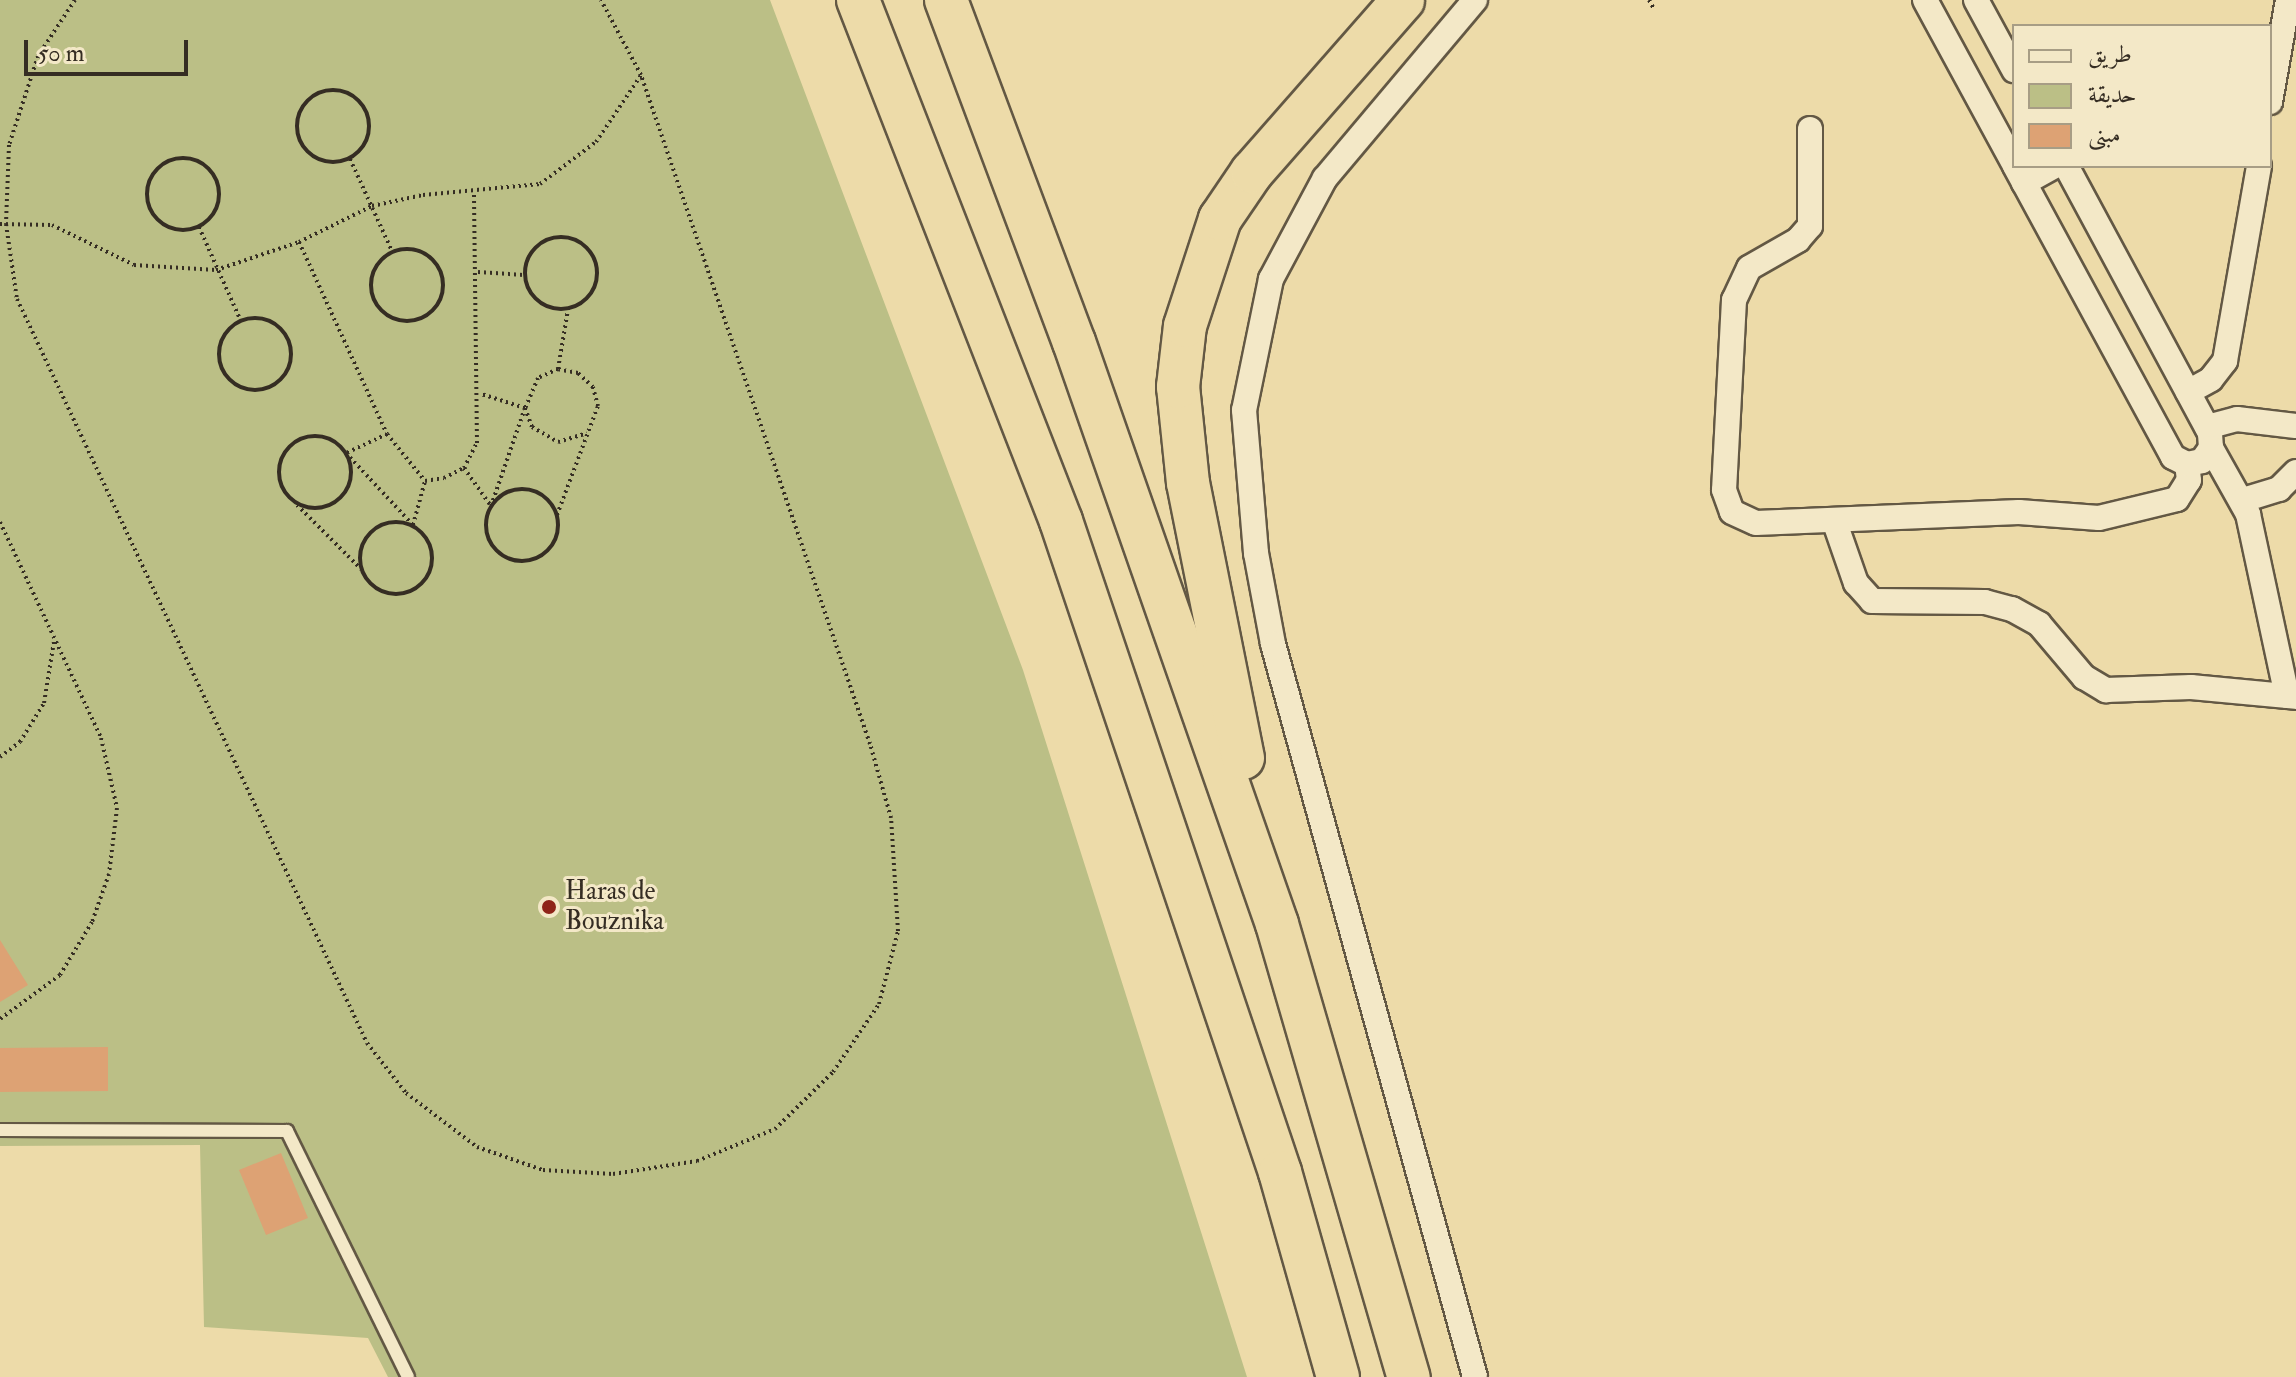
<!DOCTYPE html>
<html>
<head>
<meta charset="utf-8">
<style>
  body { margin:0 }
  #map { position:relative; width:2296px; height:1377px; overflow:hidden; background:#eddba9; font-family:"IM FELL Double Pica",Amiri,serif }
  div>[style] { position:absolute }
  .green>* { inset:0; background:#bbbf86 }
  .building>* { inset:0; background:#dda274 }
  .path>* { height:4px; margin-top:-2px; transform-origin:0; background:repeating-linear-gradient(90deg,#352d23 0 2px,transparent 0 6px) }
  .path>.ring { margin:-2px; padding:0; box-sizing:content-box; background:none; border:4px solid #352d23; border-radius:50% }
  .roads { filter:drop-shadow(2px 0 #635844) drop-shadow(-2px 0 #635844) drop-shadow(0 2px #635844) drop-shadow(0 -2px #635844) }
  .lane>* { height:12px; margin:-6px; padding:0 6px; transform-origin:6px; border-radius:6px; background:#f3e8c7 }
  .street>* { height:24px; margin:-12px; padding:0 12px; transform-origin:12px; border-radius:12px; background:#f3e8c7 }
  .highway>* { height:42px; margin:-21px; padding:0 21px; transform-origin:21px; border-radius:21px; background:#eddba9 }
  .dots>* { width:22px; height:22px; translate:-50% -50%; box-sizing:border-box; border:4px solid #f3e8c7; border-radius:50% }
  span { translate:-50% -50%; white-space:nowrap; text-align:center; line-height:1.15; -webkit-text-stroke:6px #f3e8c7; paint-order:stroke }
  .poi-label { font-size:26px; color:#352d23 }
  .left { translate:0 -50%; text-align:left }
  .legend { position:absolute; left:2012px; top:24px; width:260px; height:144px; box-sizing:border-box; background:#f3e8c7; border:2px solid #a79d85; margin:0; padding:10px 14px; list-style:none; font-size:24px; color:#352d23 }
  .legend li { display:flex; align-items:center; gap:16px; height:40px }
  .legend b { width:40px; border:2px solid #a79d85 }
  .scale { position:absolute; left:24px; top:40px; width:164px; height:36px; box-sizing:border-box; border:4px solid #352d23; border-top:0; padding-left:10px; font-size:24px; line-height:28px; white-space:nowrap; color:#352d23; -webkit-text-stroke:6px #f3e8c7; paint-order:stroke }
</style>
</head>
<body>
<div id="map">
  <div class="green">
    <i style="clip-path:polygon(0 0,770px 0,1023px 670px,1247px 1377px,388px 1377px,368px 1338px,204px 1327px,200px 1145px,0 1146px)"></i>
  </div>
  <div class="building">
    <i style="clip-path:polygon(0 940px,28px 985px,0 1002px)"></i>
    <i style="clip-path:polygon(108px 1047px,108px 1091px,0 1092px,0 1048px)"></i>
    <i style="clip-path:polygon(281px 1153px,308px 1218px,266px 1235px,239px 1170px)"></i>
  </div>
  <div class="path">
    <i style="left:75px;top:0;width:67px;rotate:123.5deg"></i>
    <i style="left:38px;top:56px;width:94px;rotate:108deg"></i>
    <i style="left:9px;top:145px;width:79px;rotate:92.2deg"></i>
    <i style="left:6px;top:224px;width:76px;rotate:81.7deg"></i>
    <i style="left:17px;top:299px;width:822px;rotate:64.81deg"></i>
    <i style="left:367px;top:1043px;width:63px;rotate:52deg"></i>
    <i style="left:406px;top:1093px;width:89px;rotate:37.3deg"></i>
    <i style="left:477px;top:1147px;width:70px;rotate:19.2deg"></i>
    <i style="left:543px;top:1170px;width:70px;rotate:3.3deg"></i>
    <i style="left:613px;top:1174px;width:85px;rotate:-8.8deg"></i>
    <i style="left:697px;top:1161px;width:84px;rotate:-22.3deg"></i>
    <i style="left:775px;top:1129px;width:81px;rotate:-44.5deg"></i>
    <i style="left:833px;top:1072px;width:82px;rotate:-55.9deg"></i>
    <i style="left:879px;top:1004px;width:75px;rotate:-75.4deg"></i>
    <i style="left:898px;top:931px;width:113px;rotate:-93.5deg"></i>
    <i style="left:891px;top:818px;width:77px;rotate:-105.8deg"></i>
    <i style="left:870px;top:744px;width:707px;rotate:-108.9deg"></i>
    <i style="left:641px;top:75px;width:85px;rotate:-118.1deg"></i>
    <i style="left:1649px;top:0;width:10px;rotate:61deg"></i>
    <i class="ring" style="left:297px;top:90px;width:68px;height:68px"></i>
    <i class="ring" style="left:147px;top:158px;width:68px;height:68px"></i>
    <i style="left:350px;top:159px;width:101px;rotate:65.5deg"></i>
    <i style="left:0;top:224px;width:52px;rotate:1.1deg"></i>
    <i style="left:52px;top:225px;width:91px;rotate:26deg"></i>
    <i style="left:134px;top:265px;width:82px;rotate:3.5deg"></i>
    <i style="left:216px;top:270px;width:88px;rotate:-18.6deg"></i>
    <i style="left:299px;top:242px;width:81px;rotate:-26.3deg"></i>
    <i style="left:372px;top:206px;width:52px;rotate:-12.2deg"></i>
    <i style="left:423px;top:195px;width:118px;rotate:-5.4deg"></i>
    <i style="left:540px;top:184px;width:70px;rotate:-36.9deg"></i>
    <i style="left:596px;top:142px;width:81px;rotate:-56.1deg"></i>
    <i style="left:199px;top:227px;width:101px;rotate:66deg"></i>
    <i class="ring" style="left:525px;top:237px;width:68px;height:68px"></i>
    <i style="left:299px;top:242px;width:211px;rotate:65.4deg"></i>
    <i style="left:387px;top:434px;width:60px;rotate:51deg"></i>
    <i style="left:425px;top:481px;width:19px;rotate:-9deg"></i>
    <i style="left:444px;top:478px;width:22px;rotate:-27deg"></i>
    <i style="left:464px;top:468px;width:28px;rotate:-63deg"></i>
    <i style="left:477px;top:443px;width:248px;rotate:-90.7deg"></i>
    <i class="ring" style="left:371px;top:249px;width:68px;height:68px"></i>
    <i style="left:478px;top:272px;width:46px;rotate:3.7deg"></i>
    <i class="ring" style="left:219px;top:318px;width:68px;height:68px"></i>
    <i style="left:558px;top:369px;width:61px;rotate:-80.5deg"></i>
    <i style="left:387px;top:434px;width:45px;rotate:155.1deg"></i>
    <i style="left:346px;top:453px;width:98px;rotate:47.1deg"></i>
    <i style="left:413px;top:525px;width:46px;rotate:-74.7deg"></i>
    <i class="ring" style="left:279px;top:436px;width:68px;height:68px"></i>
    <i style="left:464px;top:468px;width:47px;rotate:54.6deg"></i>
    <i style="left:491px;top:506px;width:104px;rotate:-70.9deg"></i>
    <i style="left:525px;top:408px;width:46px;rotate:-162.3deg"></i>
    <i class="ring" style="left:486px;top:489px;width:68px;height:68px"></i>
    <i style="left:297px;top:505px;width:91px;rotate:45deg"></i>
    <i style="left:557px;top:515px;width:116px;rotate:-69.4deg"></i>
    <i style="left:598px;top:406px;width:20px;rotate:-105deg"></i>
    <i style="left:593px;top:387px;width:21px;rotate:-137deg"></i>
    <i style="left:578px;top:373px;width:20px;rotate:-169deg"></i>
    <i style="left:558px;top:369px;width:22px;rotate:156deg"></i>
    <i style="left:538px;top:378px;width:33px;rotate:113deg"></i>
    <i style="left:525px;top:408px;width:20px;rotate:70deg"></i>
    <i style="left:532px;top:427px;width:30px;rotate:30deg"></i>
    <i style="left:558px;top:442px;width:30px;rotate:-17deg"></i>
    <i class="ring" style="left:360px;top:522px;width:68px;height:68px"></i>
    <i style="left:0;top:522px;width:238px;rotate:64.9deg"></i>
    <i style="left:101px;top:738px;width:72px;rotate:77.1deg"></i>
    <i style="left:117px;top:808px;width:66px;rotate:96.9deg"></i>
    <i style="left:109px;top:874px;width:51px;rotate:109.5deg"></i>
    <i style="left:92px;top:922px;width:62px;rotate:121.1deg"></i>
    <i style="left:60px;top:975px;width:74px;rotate:143.7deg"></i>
    <i style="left:0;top:757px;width:25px;rotate:-37deg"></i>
    <i style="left:20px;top:742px;width:46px;rotate:-58.4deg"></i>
    <i style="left:44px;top:703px;width:63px;rotate:-80.8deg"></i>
  </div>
  <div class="roads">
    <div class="lane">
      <i style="left:0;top:1130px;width:287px;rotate:0.2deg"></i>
      <i style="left:287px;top:1131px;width:274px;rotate:63.8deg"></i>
    </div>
    <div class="street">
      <i style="left:1475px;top:0;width:233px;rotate:130.1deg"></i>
      <i style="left:1325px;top:178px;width:115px;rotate:118.1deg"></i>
      <i style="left:1271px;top:279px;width:134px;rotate:101.6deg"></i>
      <i style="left:1244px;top:410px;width:144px;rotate:85.2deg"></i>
      <i style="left:1256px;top:553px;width:93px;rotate:79.4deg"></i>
      <i style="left:1273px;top:644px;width:760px;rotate:74.59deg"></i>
      <i style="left:1925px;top:0;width:187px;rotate:61.5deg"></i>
      <i style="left:1976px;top:0;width:80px;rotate:61.5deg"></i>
      <i style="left:2270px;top:102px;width:104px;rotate:-80deg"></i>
      <i style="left:1810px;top:129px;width:97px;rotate:90deg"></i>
      <i style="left:1810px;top:226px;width:18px;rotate:131deg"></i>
      <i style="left:1798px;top:240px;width:56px;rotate:150.3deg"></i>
      <i style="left:1749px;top:268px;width:35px;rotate:115deg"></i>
      <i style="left:1734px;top:300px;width:190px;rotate:93deg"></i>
      <i style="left:1724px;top:490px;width:23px;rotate:70deg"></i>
      <i style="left:1732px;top:512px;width:26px;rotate:25deg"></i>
      <i style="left:1756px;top:523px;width:263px;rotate:-2.4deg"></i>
      <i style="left:2019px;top:512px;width:80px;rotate:4.3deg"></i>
      <i style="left:2099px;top:518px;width:80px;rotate:-13.7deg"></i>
      <i style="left:2177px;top:499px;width:22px;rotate:-58deg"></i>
      <i style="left:2189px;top:480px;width:16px;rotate:-97deg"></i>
      <i style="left:2015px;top:166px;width:331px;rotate:61.5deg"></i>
      <i style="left:2173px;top:457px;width:16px;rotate:27deg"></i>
      <i style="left:2187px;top:464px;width:15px;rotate:-11deg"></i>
      <i style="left:2202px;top:461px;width:16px;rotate:-55deg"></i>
      <i style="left:2211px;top:448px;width:15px;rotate:-94deg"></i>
      <i style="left:2210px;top:433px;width:303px;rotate:-118.3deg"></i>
      <i style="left:2024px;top:183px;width:35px;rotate:-29deg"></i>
      <i style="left:2188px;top:392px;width:26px;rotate:-29deg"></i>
      <i style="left:2211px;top:379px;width:23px;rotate:-52deg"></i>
      <i style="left:2225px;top:361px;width:198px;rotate:-80.1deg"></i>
      <i style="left:2207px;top:427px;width:31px;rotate:-15deg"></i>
      <i style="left:2237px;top:419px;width:59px;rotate:6.8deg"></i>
      <i style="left:2211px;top:448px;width:76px;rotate:60.7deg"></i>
      <i style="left:2248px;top:514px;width:186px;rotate:77.9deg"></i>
      <i style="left:2243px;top:500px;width:38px;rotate:-17deg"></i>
      <i style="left:2279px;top:489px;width:24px;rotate:-45deg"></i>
      <i style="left:1834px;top:520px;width:67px;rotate:70.8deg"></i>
      <i style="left:1856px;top:583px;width:24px;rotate:48deg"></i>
      <i style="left:1872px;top:601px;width:113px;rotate:0.5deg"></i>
      <i style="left:1985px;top:602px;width:28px;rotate:15deg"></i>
      <i style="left:2012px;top:609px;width:31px;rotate:29deg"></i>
      <i style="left:2039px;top:624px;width:70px;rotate:49.7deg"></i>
      <i style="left:2084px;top:677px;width:26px;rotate:31deg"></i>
      <i style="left:2106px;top:690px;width:85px;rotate:-2deg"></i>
      <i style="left:2191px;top:687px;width:105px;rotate:5.4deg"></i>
    </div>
    <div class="highway">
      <i style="left:858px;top:0;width:559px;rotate:68.71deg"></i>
      <i style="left:1061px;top:521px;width:687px;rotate:71.41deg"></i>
      <i style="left:1280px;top:1172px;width:213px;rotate:74.2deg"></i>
      <i style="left:946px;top:0;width:365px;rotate:69.5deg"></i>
      <i style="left:1074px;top:342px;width:616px;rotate:70.77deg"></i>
      <i style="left:1277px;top:924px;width:472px;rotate:73.8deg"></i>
      <i style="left:1243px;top:758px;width:280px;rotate:-101.3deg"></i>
      <i style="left:1188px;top:483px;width:97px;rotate:-95.9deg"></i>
      <i style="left:1178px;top:387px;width:61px;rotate:-83.5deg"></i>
      <i style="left:1185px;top:326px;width:113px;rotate:-71.9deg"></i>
      <i style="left:1220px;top:219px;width:57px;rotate:-55.8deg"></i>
      <i style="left:1252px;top:172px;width:229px;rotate:-48.7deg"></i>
    </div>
  </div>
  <div class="dots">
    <i style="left:549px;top:907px;background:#8f2418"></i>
  </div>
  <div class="poi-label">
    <span class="left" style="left:565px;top:907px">Haras de<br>Bouznika</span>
  </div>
  <ul class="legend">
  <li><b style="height:10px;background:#f3e8c7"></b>طريق</li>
  <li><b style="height:22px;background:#bbbf86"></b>حديقة</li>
  <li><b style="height:22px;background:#dda274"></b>مبنى</li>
  </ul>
  <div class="scale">50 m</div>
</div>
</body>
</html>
